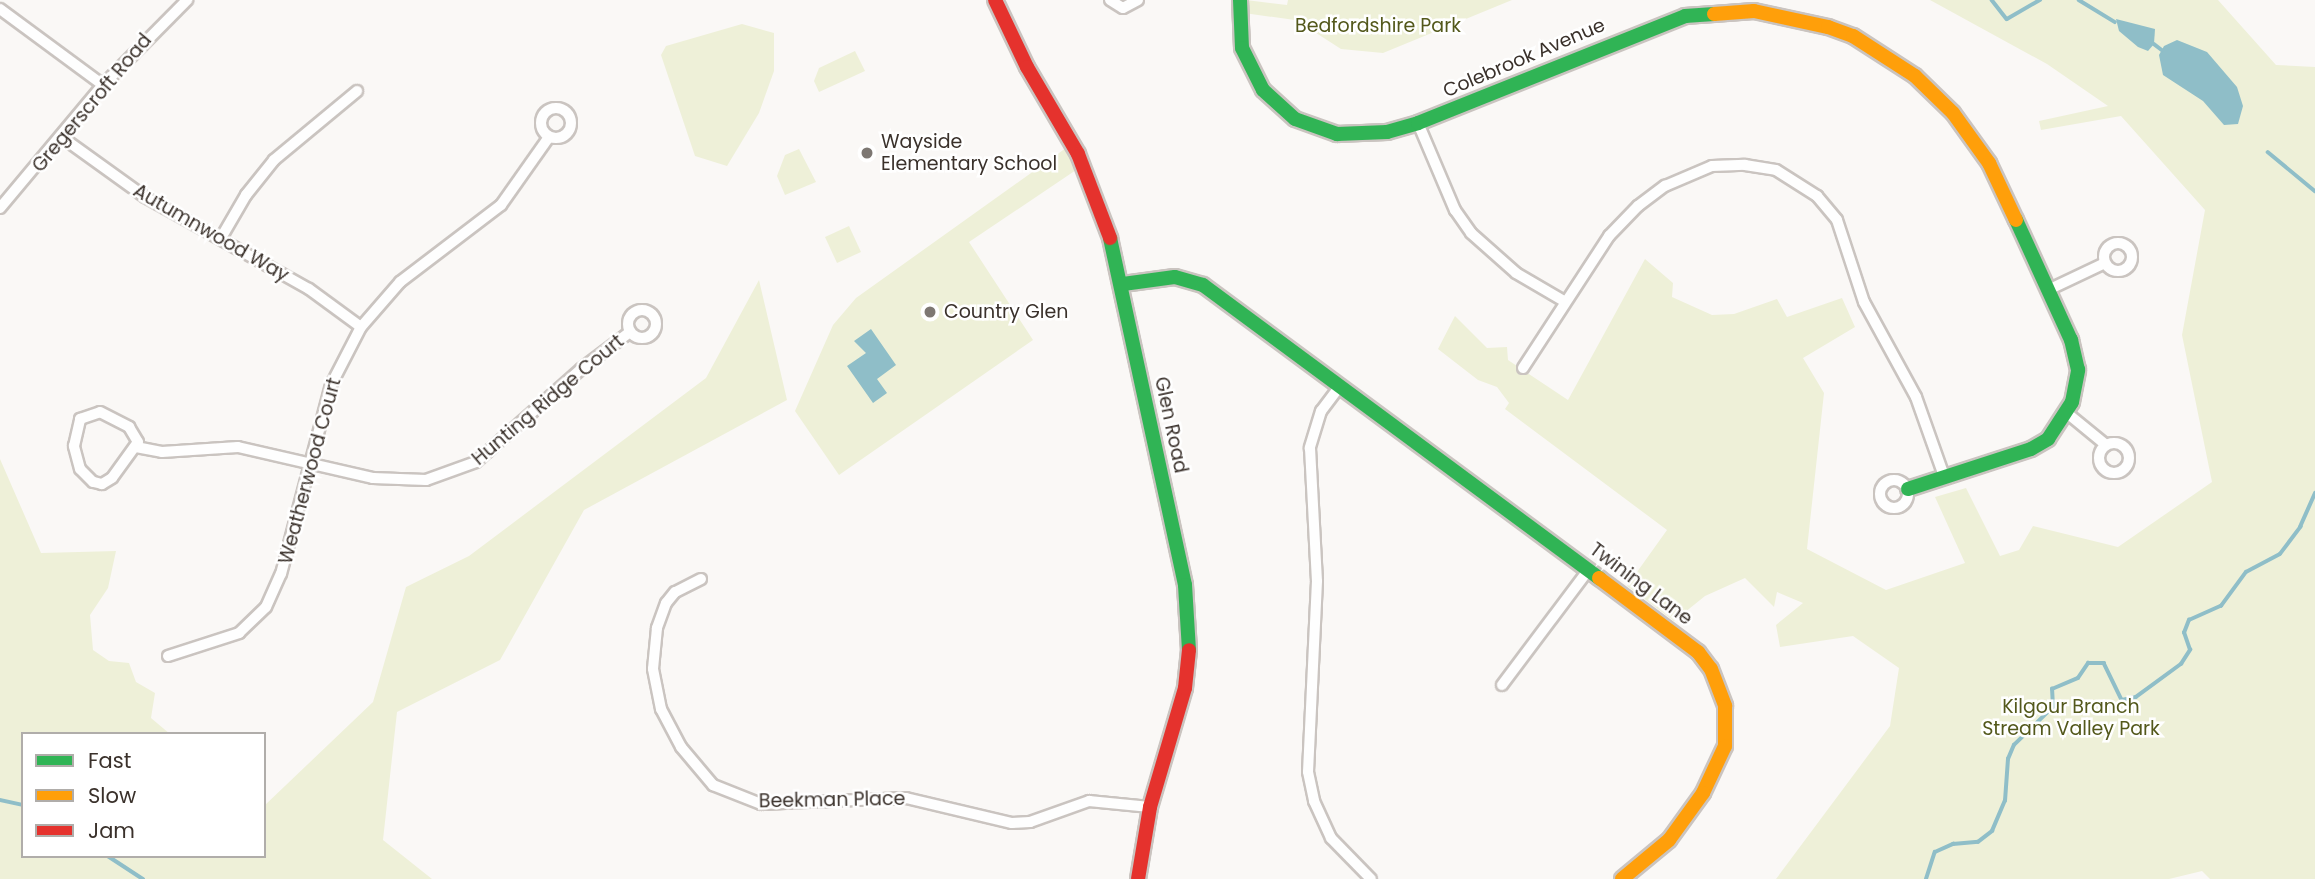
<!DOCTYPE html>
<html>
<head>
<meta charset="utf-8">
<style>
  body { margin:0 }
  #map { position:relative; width:2315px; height:879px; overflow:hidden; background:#faf8f6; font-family:Poppins,sans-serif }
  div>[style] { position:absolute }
  .green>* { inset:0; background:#eef0d8 }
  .water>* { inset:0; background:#8fbec8 }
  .stream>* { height:3.5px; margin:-1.75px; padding:0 1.75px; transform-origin:1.75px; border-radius:1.75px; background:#8fbec8 }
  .roads { filter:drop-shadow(2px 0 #cac4c0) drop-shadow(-2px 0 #cac4c0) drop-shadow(0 2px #cac4c0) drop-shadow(0 -2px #cac4c0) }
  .street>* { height:10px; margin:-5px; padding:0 5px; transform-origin:5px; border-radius:5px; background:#fefefe }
  .street>.ring { margin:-5px; padding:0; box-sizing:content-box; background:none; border:10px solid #fefefe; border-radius:50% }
  .fast>* { height:14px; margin:-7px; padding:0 7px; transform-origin:7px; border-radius:7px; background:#30b455 }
  .slow>* { height:14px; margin:-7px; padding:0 7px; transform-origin:7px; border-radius:7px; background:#ff9f0a }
  .jam>* { height:14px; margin:-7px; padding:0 7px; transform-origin:7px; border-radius:7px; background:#e5322d }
  .dots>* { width:19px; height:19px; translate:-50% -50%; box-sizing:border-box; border:4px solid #fff; border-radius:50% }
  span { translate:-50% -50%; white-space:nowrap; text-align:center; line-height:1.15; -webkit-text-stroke:5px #fff; paint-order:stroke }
  .park-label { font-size:19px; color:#53581b }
  .street-label { font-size:19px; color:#3a312b }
  .poi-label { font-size:19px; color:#3a312b }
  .left { translate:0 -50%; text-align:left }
  .legend { position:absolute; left:21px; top:732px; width:245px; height:126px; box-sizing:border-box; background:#fff; border:2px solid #b0adaa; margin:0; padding:9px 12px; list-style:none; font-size:21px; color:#3a312b }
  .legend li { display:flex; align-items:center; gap:14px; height:35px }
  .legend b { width:35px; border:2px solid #b0adaa }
</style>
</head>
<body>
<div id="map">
  <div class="green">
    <i style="clip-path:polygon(1246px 0,1287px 5px,1288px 0,1512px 0,1383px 53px,1341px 49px,1313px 31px,1309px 22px,1244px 13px)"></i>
    <i style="clip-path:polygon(1930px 0,2218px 0,2276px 65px,2315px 67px,2315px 879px,2210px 879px,2202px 871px,2169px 879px,1776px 879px,1890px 726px,1899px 668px,1853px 636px,1780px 647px,1776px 625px,1803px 603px,1777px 592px,1774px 607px,1745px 578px,1705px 596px,1674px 621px,1627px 586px,1667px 530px,1505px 409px,1509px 403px,1497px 387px,1478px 380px,1438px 349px,1455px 316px,1487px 348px,1507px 347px,1508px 360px,1568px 400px,1645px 259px,1673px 283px,1672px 297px,1712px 315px,1734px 314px,1777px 299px,1787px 317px,1842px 298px,1855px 327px,1803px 358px,1824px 393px,1807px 549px,1886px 590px,1965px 563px,1935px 497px,1966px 488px,2000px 556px,2019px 550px,2033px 526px,2118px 547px,2212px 482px,2182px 335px,2205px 210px,2121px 116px,2041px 130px,2039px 121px,2108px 106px,2047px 64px)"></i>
    <i style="clip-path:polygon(742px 24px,774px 33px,774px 71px,759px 113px,727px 166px,695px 156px,661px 55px,666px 46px)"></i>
    <i style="clip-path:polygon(855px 51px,865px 71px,819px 92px,814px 81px,819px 68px)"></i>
    <i style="clip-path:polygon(1066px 148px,1079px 168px,969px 242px,1033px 340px,839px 475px,795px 411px,833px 325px,856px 298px)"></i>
    <i style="clip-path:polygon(799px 149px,816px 182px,785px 195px,777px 176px,785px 155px)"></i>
    <i style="clip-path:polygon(849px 226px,861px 252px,837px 263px,825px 237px)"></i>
    <i style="clip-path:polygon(759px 280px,787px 400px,584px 510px,500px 660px,397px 712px,383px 840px,432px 879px,0 879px,0 459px,41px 553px,116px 551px,108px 588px,90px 615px,93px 650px,109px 661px,129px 663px,136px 682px,155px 693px,151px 718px,170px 734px,23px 734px,23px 856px,264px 856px,264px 806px,373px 702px,406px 587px,469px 556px,706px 378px)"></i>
  </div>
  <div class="water">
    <i style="clip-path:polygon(2116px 19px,2155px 29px,2154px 44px,2148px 51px,2138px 47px,2119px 31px)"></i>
    <i style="clip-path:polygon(2177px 40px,2207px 52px,2237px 87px,2243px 106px,2238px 124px,2224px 125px,2203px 101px,2163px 75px,2159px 55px,2164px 46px)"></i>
    <i style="clip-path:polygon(871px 329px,896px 365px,877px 379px,887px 393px,873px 403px,847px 366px,866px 353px,854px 341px)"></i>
  </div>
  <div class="stream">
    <i style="left:1992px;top:0;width:24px;rotate:52deg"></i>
    <i style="left:2007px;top:19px;width:38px;rotate:-30deg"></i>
    <i style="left:2079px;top:0;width:42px;rotate:31.4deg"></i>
    <i style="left:2154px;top:44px;width:10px;rotate:37deg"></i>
    <i style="left:2268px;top:152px;width:61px;rotate:39.7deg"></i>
    <i style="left:0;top:800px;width:24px;rotate:12deg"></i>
    <i style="left:108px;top:856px;width:42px;rotate:33.3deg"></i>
    <i style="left:1926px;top:879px;width:28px;rotate:-72deg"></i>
    <i style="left:1935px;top:852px;width:20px;rotate:-24deg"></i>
    <i style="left:1953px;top:844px;width:25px;rotate:-5deg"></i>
    <i style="left:1978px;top:842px;width:18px;rotate:-38deg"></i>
    <i style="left:1992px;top:831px;width:33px;rotate:-67deg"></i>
    <i style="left:2005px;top:801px;width:42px;rotate:-85.9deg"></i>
    <i style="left:2008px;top:759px;width:15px;rotate:-67deg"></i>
    <i style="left:2014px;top:745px;width:54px;rotate:-44.3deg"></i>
    <i style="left:2053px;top:707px;width:18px;rotate:-93deg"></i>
    <i style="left:2052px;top:689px;width:28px;rotate:-23deg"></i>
    <i style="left:2078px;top:678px;width:18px;rotate:-56deg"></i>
    <i style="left:2088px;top:663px;width:16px"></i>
    <i style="left:2104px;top:663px;width:41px;rotate:64.1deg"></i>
    <i style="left:2122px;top:700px;width:14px;rotate:-12deg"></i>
    <i style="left:2136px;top:697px;width:56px;rotate:-36.3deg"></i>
    <i style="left:2181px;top:664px;width:17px;rotate:-57deg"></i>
    <i style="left:2190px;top:650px;width:18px;rotate:-109deg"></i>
    <i style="left:2184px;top:633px;width:14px;rotate:-69deg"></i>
    <i style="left:2189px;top:620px;width:35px;rotate:-24deg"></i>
    <i style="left:2221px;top:606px;width:42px;rotate:-53.7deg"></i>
    <i style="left:2246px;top:572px;width:38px;rotate:-28deg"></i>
    <i style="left:2280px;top:554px;width:34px;rotate:-53deg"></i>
    <i style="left:2300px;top:527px;width:37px;rotate:-66deg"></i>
  </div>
  <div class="roads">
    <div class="street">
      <i style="left:1110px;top:0;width:15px;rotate:32deg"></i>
      <i style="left:1123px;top:8px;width:17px;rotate:-28deg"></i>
      <i style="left:0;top:9px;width:128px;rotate:36.4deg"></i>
      <i class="ring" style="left:541px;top:108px;width:20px;height:20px"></i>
      <i style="left:1418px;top:123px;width:95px;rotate:67deg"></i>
      <i style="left:1455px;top:210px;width:28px;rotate:55deg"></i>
      <i style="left:1471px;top:233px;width:60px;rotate:41.6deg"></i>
      <i style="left:1516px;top:273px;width:56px;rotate:30.3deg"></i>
      <i style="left:63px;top:138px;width:101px;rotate:35.7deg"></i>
      <i style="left:145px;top:197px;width:188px;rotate:29.3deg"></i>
      <i style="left:309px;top:289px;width:64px;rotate:36.2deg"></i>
      <i style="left:0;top:208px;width:160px;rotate:-50.1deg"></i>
      <i style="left:103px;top:85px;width:120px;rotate:-45.3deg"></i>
      <i style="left:221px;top:238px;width:50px;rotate:-59.8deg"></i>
      <i style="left:246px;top:195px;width:45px;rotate:-51.3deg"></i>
      <i style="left:274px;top:160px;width:108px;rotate:-39.7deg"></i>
      <i class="ring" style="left:2104px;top:243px;width:18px;height:18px"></i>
      <i style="left:2048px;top:290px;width:63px;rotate:-25.3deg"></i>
      <i class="ring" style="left:628px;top:310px;width:18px;height:18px"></i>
      <i style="left:1523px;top:368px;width:158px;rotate:-56.9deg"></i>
      <i style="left:1609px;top:236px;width:42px;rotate:-46deg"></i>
      <i style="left:1638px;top:206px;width:34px;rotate:-37deg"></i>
      <i style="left:1665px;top:186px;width:51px;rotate:-23.1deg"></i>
      <i style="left:1712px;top:166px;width:33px;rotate:-2deg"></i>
      <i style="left:1745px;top:165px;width:31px;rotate:9deg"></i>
      <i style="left:1776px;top:170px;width:49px;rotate:32.4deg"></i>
      <i style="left:1817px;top:196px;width:31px;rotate:50deg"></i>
      <i style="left:1837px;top:220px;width:86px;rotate:71.8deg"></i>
      <i style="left:1864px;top:302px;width:108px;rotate:61.3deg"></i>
      <i style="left:1916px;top:397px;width:84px;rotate:70.5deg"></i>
      <i style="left:1340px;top:386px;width:31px;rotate:127deg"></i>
      <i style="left:1321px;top:411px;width:39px;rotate:107deg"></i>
      <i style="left:1310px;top:448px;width:133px;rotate:87deg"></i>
      <i style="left:1317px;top:581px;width:191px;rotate:92.7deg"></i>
      <i style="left:1308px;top:772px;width:30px;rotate:78deg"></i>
      <i style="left:1314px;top:801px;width:41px;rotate:65.3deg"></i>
      <i style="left:1331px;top:838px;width:57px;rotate:45.7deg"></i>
      <i style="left:100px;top:412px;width:33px;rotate:27deg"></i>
      <i style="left:129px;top:427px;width:17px;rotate:59deg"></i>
      <i style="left:138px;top:442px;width:44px;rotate:125.8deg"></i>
      <i style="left:112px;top:478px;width:12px;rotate:149deg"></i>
      <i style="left:102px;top:484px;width:9px;rotate:-167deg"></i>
      <i style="left:93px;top:482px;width:18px;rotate:-135deg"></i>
      <i style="left:80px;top:469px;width:24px;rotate:-105deg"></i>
      <i style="left:74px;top:446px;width:28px;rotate:-77deg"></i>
      <i style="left:80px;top:419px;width:21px;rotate:-19deg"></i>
      <i style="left:2067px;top:413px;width:50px;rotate:39.4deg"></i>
      <i class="ring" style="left:2099px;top:443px;width:20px;height:20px"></i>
      <i style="left:136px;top:447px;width:26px;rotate:11deg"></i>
      <i style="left:162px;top:452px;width:76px;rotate:-3.8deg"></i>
      <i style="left:238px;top:447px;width:139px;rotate:12.9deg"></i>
      <i style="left:373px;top:478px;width:53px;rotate:2.2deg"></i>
      <i style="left:426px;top:480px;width:53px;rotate:-19.8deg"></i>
      <i style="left:476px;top:462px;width:140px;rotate:-41.5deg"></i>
      <i style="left:581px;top:369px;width:61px;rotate:-37.1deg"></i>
      <i class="ring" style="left:1880px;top:480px;width:18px;height:18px"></i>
      <i style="left:701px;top:579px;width:29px;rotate:153deg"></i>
      <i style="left:675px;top:592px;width:14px;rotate:129deg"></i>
      <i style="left:666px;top:603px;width:27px;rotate:110deg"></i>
      <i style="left:657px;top:628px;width:41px;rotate:95.6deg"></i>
      <i style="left:653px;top:669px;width:41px;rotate:78.7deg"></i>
      <i style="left:661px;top:709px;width:43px;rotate:62.2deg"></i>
      <i style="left:681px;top:747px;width:50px;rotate:49.9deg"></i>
      <i style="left:713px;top:785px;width:52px;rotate:21.6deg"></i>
      <i style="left:761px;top:804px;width:145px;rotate:-2.4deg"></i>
      <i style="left:906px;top:798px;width:109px;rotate:13.3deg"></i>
      <i style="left:1012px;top:823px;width:18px;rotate:-3deg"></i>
      <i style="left:1030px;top:822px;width:63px;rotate:-19.6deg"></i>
      <i style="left:1089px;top:801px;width:61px;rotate:5.6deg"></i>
      <i style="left:168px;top:656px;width:75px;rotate:-17.9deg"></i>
      <i style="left:239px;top:633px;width:37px;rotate:-44deg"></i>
      <i style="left:266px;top:607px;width:36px;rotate:-66deg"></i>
      <i style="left:281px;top:574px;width:196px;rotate:-75.2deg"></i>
      <i style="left:331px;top:385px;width:65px;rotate:-62.7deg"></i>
      <i style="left:361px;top:327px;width:60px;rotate:-49.1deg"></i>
      <i style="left:400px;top:282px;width:127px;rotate:-37.3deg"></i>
      <i style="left:501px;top:205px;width:83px;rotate:-54.8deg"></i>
      <i style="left:1502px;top:685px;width:145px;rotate:-53.1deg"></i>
    </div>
    <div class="fast">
      <i style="left:1240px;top:0;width:48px;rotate:87.6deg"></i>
      <i style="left:1242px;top:48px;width:47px;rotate:63.4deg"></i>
      <i style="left:1263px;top:90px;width:43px;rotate:42.2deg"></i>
      <i style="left:1295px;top:119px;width:45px;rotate:19.7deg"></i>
      <i style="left:1337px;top:134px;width:50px;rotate:-2.3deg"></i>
      <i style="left:1387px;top:132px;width:32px;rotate:-16deg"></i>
      <i style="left:1418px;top:123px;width:288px;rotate:-21.8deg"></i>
      <i style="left:1685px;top:16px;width:29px;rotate:-4deg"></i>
      <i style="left:1110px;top:238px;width:355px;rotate:77.8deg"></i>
      <i style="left:1185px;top:585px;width:65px;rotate:86.5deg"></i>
      <i style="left:1123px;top:284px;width:52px;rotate:-7.7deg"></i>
      <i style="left:1175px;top:277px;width:29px;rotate:16deg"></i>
      <i style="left:1203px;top:285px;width:493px;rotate:36.5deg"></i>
      <i style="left:1908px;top:489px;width:129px;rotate:-18deg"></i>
      <i style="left:2031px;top:449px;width:20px;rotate:-30deg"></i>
      <i style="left:2048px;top:439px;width:44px;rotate:-57deg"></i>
      <i style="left:2072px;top:402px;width:33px;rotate:-79deg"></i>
      <i style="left:2078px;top:370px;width:31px;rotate:-103deg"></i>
      <i style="left:2071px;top:340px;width:132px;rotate:-114.6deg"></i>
    </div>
    <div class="slow">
      <i style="left:1714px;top:14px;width:40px;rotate:-4.3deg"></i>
      <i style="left:1754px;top:11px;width:76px;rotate:12.2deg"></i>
      <i style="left:1828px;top:27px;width:27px;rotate:20deg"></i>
      <i style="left:1853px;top:36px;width:74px;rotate:32.8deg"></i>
      <i style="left:1915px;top:76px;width:53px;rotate:44.2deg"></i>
      <i style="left:1953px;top:113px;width:62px;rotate:54.2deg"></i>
      <i style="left:1989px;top:163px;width:63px;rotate:64.7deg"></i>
      <i style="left:1599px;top:578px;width:124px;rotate:36.8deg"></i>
      <i style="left:1698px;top:652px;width:21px;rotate:53deg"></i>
      <i style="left:1711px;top:669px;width:40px;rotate:69deg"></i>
      <i style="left:1725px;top:706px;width:40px;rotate:90deg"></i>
      <i style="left:1725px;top:746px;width:52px;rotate:115.1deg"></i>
      <i style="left:1703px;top:793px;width:58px;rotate:125.9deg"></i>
      <i style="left:1669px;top:840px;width:61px;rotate:140.3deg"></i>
    </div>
    <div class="jam">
      <i style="left:995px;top:0;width:74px;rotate:64.5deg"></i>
      <i style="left:1027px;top:67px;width:101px;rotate:59.6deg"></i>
      <i style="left:1078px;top:154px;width:90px;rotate:69.1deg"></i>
      <i style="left:1138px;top:879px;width:73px;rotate:-80.5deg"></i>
      <i style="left:1150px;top:807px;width:124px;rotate:-73.6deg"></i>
      <i style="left:1185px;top:688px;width:38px;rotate:-84deg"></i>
    </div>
  </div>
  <div class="dots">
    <i style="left:867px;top:153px;background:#7d7772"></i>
    <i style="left:930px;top:312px;background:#7d7772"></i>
  </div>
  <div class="park-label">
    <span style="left:1378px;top:26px">Bedfordshire Park</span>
    <span style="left:2071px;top:718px">Kilgour Branch<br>Stream Valley Park</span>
  </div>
  <div class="street-label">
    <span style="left:1524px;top:58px;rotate:-23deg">Colebrook Avenue</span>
    <span style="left:92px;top:103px;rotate:-50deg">Gregerscroft Road</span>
    <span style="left:211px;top:233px;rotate:30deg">Autumnwood Way</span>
    <span style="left:548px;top:400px;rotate:-40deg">Hunting Ridge Court</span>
    <span style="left:1171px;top:425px;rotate:78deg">Glen Road</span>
    <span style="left:310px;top:471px;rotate:-75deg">Weatherwood Court</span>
    <span style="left:1641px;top:584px;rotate:37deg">Twining Lane</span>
    <span style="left:832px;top:800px;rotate:-1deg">Beekman Place</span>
  </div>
  <div class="poi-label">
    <span class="left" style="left:881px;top:153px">Wayside<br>Elementary School</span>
    <span class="left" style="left:944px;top:312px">Country Glen</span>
  </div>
  <ul class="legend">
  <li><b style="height:9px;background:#30b455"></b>Fast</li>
  <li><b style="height:9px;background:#ff9f0a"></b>Slow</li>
  <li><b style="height:9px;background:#e5322d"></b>Jam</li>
  </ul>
</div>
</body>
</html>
